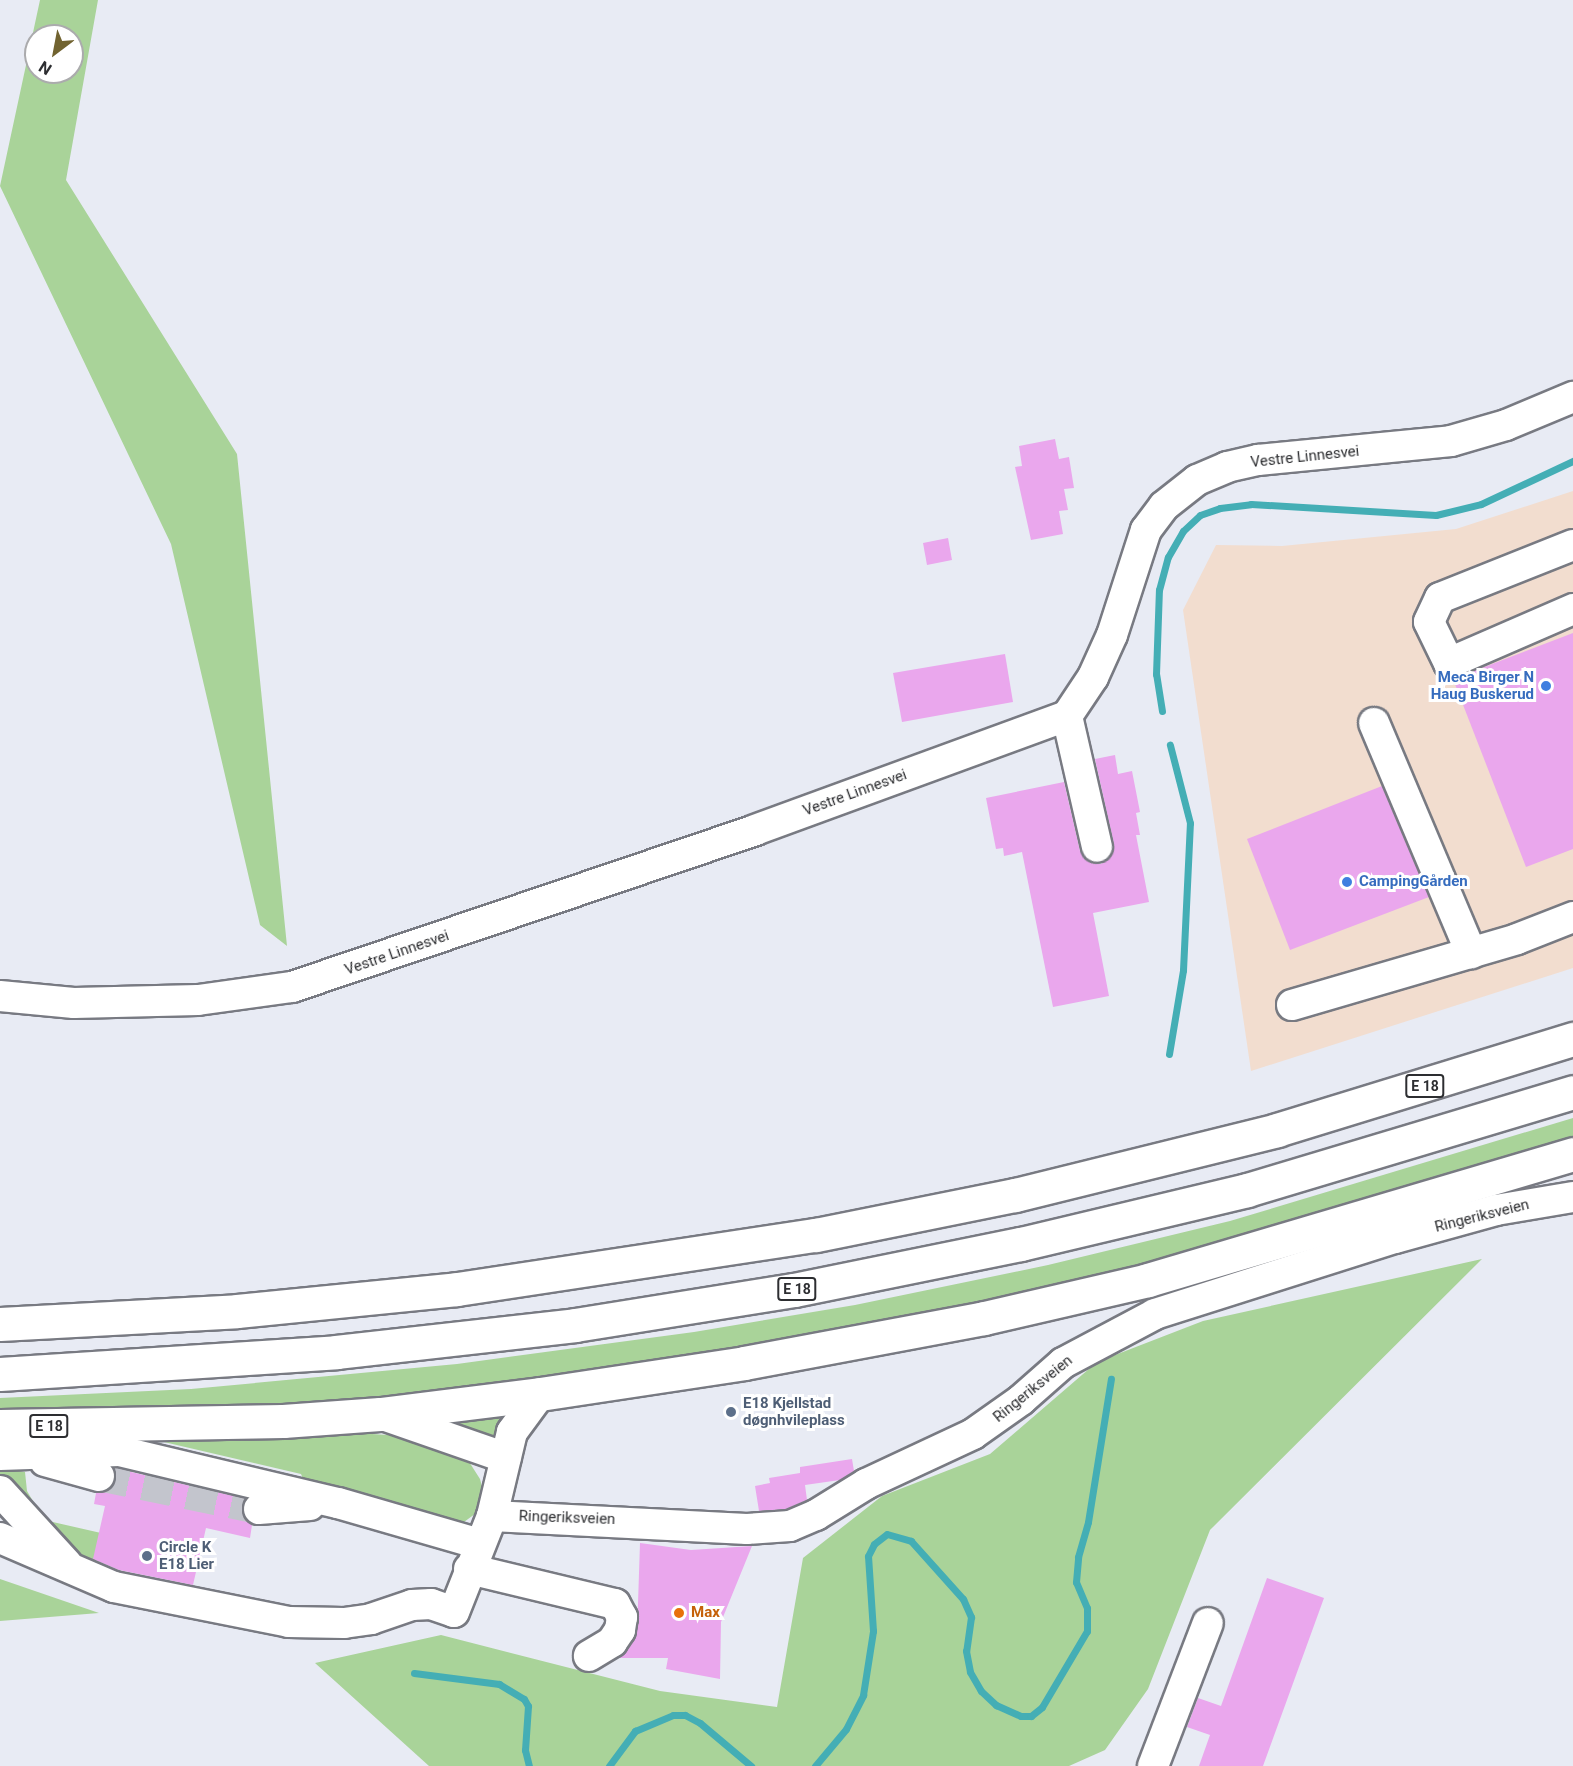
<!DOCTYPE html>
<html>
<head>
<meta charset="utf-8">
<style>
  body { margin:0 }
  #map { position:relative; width:1573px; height:1766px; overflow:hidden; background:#e8ebf4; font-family:Roboto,sans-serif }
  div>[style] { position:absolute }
  .commercial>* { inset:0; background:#f2ddcf }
  .green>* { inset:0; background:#a9d399 }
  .stream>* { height:7px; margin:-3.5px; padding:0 3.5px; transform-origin:3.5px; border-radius:3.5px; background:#44aeb5 }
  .building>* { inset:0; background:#eaa7ed }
  .minor-tunnel>* { height:30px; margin-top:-15px; transform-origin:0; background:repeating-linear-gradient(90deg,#c3c5cd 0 30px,transparent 0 45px) }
  .roads { filter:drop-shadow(2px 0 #787a82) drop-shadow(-2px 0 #787a82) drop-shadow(0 2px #787a82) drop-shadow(0 -2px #787a82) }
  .minor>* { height:30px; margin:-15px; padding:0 15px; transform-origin:15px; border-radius:15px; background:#fff }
  .highway>* { height:33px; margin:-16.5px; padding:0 16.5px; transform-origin:16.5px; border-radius:16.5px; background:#fff }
  .dots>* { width:16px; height:16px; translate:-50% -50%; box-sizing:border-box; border:3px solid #fff; border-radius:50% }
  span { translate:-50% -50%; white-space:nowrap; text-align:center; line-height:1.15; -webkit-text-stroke:6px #fff; paint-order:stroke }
  .shield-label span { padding:2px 4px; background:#fff; border:2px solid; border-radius:4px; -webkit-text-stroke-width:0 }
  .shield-label { font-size:14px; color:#2d2e31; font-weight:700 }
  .street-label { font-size:15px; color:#2d2e31 }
  .shop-label { font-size:15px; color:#366cbe; font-weight:700 }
  .right { translate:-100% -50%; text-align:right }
  .left { translate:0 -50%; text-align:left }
  .service-label { font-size:15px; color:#4e5e75; font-weight:700 }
  .food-label { font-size:15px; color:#c56008; font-weight:700 }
  .north { position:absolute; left:24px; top:24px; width:60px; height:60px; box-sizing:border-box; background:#fff; border:2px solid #ababad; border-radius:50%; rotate:212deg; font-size:16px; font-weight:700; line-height:24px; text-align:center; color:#2d2e31 }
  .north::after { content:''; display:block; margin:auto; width:21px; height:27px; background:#716330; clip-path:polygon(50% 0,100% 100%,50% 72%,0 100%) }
</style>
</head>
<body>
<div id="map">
  <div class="commercial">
    <i style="clip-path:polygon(1573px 491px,1573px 968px,1251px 1071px,1183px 610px,1216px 545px,1282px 546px,1456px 529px)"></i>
  </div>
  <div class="green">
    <i style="clip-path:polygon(evenodd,40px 0,98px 0,66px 180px,237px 454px,287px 946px,260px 925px,171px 544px,0 186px,40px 0,36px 36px,72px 36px,72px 72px,36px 72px,36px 36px)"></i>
    <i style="clip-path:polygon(1573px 1118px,1573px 1144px,1185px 1258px,955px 1312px,569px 1377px,276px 1411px,0 1418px,0 1398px,191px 1389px,457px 1364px,694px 1332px,855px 1305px,1048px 1265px,1230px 1221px)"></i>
    <i style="clip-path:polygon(1482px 1259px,1210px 1530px,1148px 1689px,1105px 1750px,1069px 1766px,429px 1766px,315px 1663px,441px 1635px,660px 1691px,777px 1707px,803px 1558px,882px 1496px,990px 1454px,1097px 1362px,1203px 1321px)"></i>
    <i style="clip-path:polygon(511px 1411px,498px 1436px,458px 1429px,442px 1419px)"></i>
    <i style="clip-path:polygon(324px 1431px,420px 1437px,466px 1457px,480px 1479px,485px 1498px,479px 1511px,464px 1522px,452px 1524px,306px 1486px,301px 1474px,151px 1439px)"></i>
    <i style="clip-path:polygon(0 1468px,25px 1472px,27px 1491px,44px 1520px,101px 1533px,94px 1565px,84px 1562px,69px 1544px,52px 1539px,0 1483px)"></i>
    <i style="clip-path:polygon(0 1579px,99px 1613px,0 1621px)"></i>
  </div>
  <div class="stream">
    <i style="left:1162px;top:711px;width:37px;rotate:-99deg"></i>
    <i style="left:1156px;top:674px;width:84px;rotate:-88deg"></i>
    <i style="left:1159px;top:590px;width:34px;rotate:-75deg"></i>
    <i style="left:1168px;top:557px;width:30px;rotate:-60deg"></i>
    <i style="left:1183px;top:531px;width:23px;rotate:-43deg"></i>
    <i style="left:1200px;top:515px;width:21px;rotate:-19deg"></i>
    <i style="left:1220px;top:508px;width:31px;rotate:-7deg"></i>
    <i style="left:1251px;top:504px;width:185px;rotate:3.4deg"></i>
    <i style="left:1436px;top:515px;width:46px;rotate:-13.7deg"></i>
    <i style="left:1481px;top:504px;width:102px;rotate:-25.1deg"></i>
    <i style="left:1169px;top:1054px;width:85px;rotate:-80.5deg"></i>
    <i style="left:1183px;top:970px;width:147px;rotate:-87.3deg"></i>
    <i style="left:1190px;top:823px;width:81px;rotate:-104.4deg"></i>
    <i style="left:414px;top:1673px;width:86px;rotate:7.4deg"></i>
    <i style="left:499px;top:1684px;width:29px;rotate:31deg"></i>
    <i style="left:524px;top:1699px;width:8px;rotate:60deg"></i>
    <i style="left:528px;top:1706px;width:44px;rotate:93.9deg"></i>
    <i style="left:525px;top:1750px;width:16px;rotate:76deg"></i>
    <i style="left:609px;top:1766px;width:44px;rotate:-53.4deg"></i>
    <i style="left:635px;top:1731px;width:41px;rotate:-22.8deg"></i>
    <i style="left:673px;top:1715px;width:12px"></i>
    <i style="left:685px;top:1715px;width:17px;rotate:28deg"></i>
    <i style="left:700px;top:1723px;width:67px;rotate:40.1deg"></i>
    <i style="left:815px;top:1766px;width:48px;rotate:-50deg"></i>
    <i style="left:846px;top:1729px;width:38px;rotate:-63deg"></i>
    <i style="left:863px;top:1695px;width:65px;rotate:-81.1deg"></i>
    <i style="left:873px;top:1631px;width:75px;rotate:-93.8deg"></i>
    <i style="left:868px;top:1556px;width:13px;rotate:-63deg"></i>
    <i style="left:874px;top:1544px;width:16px;rotate:-38deg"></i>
    <i style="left:887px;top:1534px;width:25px;rotate:16deg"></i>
    <i style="left:911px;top:1541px;width:78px;rotate:48.1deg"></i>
    <i style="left:963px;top:1599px;width:20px;rotate:66deg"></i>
    <i style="left:971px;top:1617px;width:34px;rotate:98deg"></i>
    <i style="left:966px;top:1651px;width:21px;rotate:79deg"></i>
    <i style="left:970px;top:1672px;width:22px;rotate:60deg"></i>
    <i style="left:981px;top:1691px;width:21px;rotate:43deg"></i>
    <i style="left:996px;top:1705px;width:27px;rotate:24deg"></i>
    <i style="left:1021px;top:1716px;width:10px"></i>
    <i style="left:1031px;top:1716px;width:14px;rotate:-39deg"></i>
    <i style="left:1042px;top:1707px;width:88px;rotate:-59.4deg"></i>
    <i style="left:1087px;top:1631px;width:23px;rotate:-90deg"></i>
    <i style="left:1087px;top:1608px;width:28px;rotate:-113deg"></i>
    <i style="left:1076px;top:1582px;width:25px;rotate:-85deg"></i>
    <i style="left:1078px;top:1557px;width:36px;rotate:-74deg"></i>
    <i style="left:1088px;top:1522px;width:145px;rotate:-80.9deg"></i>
  </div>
  <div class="building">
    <i style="clip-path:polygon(1055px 439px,1059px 459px,1069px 457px,1074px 488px,1064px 489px,1068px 510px,1059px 511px,1063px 534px,1031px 540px,1015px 467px,1022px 466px,1019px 446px)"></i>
    <i style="clip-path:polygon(948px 538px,952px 560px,927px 565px,923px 543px)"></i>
    <i style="clip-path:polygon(1573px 633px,1573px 849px,1526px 867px,1453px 679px)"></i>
    <i style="clip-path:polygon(1005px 654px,1013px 702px,902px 722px,893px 673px)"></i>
    <i style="clip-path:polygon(1115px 755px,1118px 774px,1132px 771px,1140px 812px,1136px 813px,1140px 835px,1136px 835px,1149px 902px,1093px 913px,1109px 996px,1053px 1007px,1022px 852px,1004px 856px,1003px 848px,996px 849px,986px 798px,1064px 782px,1080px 851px,1091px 863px,1101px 864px,1109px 859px,1114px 844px,1095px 759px)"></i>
    <i style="clip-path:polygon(1382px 786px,1429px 897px,1290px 950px,1247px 839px)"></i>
    <i style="clip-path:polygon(852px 1459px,854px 1471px,840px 1480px,805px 1485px,807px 1500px,786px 1509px,759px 1511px,755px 1486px,770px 1483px,769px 1478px,800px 1473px,800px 1467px)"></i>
    <i style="clip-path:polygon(114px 1468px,246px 1499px,242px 1511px,252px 1525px,250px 1538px,206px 1528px,193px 1585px,119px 1570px,93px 1559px,105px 1506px,94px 1504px,96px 1493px,111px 1488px,116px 1480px)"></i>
    <i style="clip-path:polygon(640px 1543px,691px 1550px,752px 1546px,721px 1622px,720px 1679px,666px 1669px,668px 1658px,619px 1658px,637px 1633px)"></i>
    <i style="clip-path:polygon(1267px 1578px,1324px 1598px,1263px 1766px,1199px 1766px,1210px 1735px,1187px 1727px,1198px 1698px,1221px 1706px)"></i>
  </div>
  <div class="minor-tunnel">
    <i style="left:99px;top:1476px;width:163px;rotate:11.7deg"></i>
  </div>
  <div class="roads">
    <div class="minor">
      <i style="left:1573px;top:545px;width:143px;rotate:158.3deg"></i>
      <i style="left:1440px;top:598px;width:26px;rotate:115deg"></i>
      <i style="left:1429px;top:622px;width:46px;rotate:64deg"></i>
      <i style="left:1449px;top:663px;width:135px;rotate:-23.5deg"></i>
      <i style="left:1067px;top:716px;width:134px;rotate:77.1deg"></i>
      <i style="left:1374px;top:723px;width:250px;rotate:67.1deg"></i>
      <i style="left:0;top:996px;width:74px;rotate:5.4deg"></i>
      <i style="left:74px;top:1003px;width:124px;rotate:-1.4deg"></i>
      <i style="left:198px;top:1000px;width:95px;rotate:-7.9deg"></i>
      <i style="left:292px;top:987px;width:489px;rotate:-18.7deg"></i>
      <i style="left:755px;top:830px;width:332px;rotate:-20.1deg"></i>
      <i style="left:1067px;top:716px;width:47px;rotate:-56.3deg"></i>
      <i style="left:1093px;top:677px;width:46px;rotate:-65.7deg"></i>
      <i style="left:1112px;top:635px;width:110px;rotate:-72.1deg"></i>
      <i style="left:1146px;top:530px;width:30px;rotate:-53deg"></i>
      <i style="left:1164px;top:506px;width:42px;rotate:-38.2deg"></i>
      <i style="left:1197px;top:480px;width:33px;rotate:-23deg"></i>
      <i style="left:1227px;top:467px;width:32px;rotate:-13deg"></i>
      <i style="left:1258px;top:460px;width:194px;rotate:-5.6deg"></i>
      <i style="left:1451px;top:441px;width:57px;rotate:-16.2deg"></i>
      <i style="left:1506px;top:425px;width:73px;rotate:-22.7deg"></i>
      <i style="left:1292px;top:1005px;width:234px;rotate:-16.3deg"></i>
      <i style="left:1517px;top:939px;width:60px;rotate:-21.4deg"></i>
      <i style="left:380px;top:1414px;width:133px;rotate:19.2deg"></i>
      <i style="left:0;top:1455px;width:119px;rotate:-1.9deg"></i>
      <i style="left:119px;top:1451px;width:225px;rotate:13.4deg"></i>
      <i style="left:338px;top:1503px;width:148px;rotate:16.1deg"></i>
      <i style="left:45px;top:1461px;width:56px;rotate:15.5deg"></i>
      <i style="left:0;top:1491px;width:99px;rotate:47.5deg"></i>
      <i style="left:259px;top:1509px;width:51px;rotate:-4.5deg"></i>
      <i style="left:492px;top:1516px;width:255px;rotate:2.9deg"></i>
      <i style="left:747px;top:1529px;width:43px;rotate:-4deg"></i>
      <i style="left:790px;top:1526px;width:28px;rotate:-23deg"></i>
      <i style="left:816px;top:1515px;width:59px;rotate:-31.8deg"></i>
      <i style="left:866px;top:1484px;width:118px;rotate:-25deg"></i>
      <i style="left:973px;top:1434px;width:59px;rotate:-35.3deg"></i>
      <i style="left:1021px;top:1400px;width:56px;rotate:-41.4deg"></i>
      <i style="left:1063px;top:1363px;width:104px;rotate:-28deg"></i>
      <i style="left:1155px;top:1314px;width:252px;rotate:-17.6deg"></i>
      <i style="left:1395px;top:1238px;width:105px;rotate:-15.5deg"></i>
      <i style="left:1496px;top:1210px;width:78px;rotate:-9.6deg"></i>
      <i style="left:0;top:1538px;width:124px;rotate:23.3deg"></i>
      <i style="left:114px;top:1587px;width:178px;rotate:11.3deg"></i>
      <i style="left:289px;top:1622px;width:55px;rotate:1deg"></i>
      <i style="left:344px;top:1623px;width:27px;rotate:-8deg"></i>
      <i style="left:371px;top:1619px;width:43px;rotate:-18.9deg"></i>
      <i style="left:412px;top:1605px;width:19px;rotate:-3deg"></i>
      <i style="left:431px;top:1604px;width:24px;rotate:19deg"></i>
      <i style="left:454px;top:1612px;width:103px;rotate:-68.4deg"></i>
      <i style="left:492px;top:1516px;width:86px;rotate:-76.6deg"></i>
      <i style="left:512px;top:1432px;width:47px;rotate:-53.6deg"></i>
      <i style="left:469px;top:1569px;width:150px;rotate:13.5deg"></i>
      <i style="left:615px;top:1604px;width:15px;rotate:62deg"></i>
      <i style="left:622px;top:1617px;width:13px;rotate:99deg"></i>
      <i style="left:620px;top:1630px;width:14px;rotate:124deg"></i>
      <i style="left:612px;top:1642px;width:27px;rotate:149deg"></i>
      <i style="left:1153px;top:1766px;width:153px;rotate:-69deg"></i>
    </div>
    <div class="highway">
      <i style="left:0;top:1324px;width:237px;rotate:-3.1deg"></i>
      <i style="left:237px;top:1311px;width:221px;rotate:-5.7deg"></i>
      <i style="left:457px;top:1289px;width:363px;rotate:-8.6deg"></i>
      <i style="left:816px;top:1235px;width:203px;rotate:-11.4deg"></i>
      <i style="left:1015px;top:1195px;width:270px;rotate:-13.9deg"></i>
      <i style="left:1277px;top:1130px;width:310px;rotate:-17.1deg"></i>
      <i style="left:0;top:1374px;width:337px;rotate:-3.7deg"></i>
      <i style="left:336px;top:1352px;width:241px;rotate:-6.4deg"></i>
      <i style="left:575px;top:1325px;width:222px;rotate:-9.1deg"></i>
      <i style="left:794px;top:1290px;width:232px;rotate:-11.5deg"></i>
      <i style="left:1021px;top:1244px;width:232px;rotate:-13.4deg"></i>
      <i style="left:1247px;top:1190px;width:340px;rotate:-16.7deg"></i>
      <i style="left:0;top:1426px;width:283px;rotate:-1deg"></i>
      <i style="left:283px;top:1421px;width:97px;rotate:-4.1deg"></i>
      <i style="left:380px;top:1414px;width:161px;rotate:-7.1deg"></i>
      <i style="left:540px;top:1394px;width:206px;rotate:-8.6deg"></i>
      <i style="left:744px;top:1363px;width:244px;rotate:-10.6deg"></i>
      <i style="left:984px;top:1318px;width:168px;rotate:-13deg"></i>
      <i style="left:1148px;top:1280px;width:443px;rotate:-16.5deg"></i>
    </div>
  </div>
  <div class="dots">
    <i style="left:1546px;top:686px;background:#3f7fe0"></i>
    <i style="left:1347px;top:882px;background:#3f7fe0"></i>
    <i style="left:731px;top:1412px;background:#5c6f8a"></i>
    <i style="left:147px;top:1556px;background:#5c6f8a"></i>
    <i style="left:679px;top:1613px;background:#e8710a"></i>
  </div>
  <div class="shield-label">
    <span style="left:1425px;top:1086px">E 18</span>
    <span style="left:797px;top:1289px">E 18</span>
    <span style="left:49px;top:1426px">E 18</span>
  </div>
  <div class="street-label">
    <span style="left:1305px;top:457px;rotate:-6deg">Vestre Linnesvei</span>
    <span style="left:855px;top:793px;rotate:-20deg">Vestre Linnesvei</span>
    <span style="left:397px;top:953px;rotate:-19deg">Vestre Linnesvei</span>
    <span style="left:1482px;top:1216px;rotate:-14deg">Ringeriksveien</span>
    <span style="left:1033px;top:1389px;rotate:-39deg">Ringeriksveien</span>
    <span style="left:567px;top:1518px;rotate:2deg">Ringeriksveien</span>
  </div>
  <div class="shop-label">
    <span class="right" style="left:1534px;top:686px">Meca Birger N<br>Haug Buskerud</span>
    <span class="left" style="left:1359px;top:882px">CampingGården</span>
  </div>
  <div class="service-label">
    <span class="left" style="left:743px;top:1412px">E18 Kjellstad<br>døgnhvileplass</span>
    <span class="left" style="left:159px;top:1556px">Circle K<br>E18 Lier</span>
  </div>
  <div class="food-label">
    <span class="left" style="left:691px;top:1613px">Max</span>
  </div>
  <div class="north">N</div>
</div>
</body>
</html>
